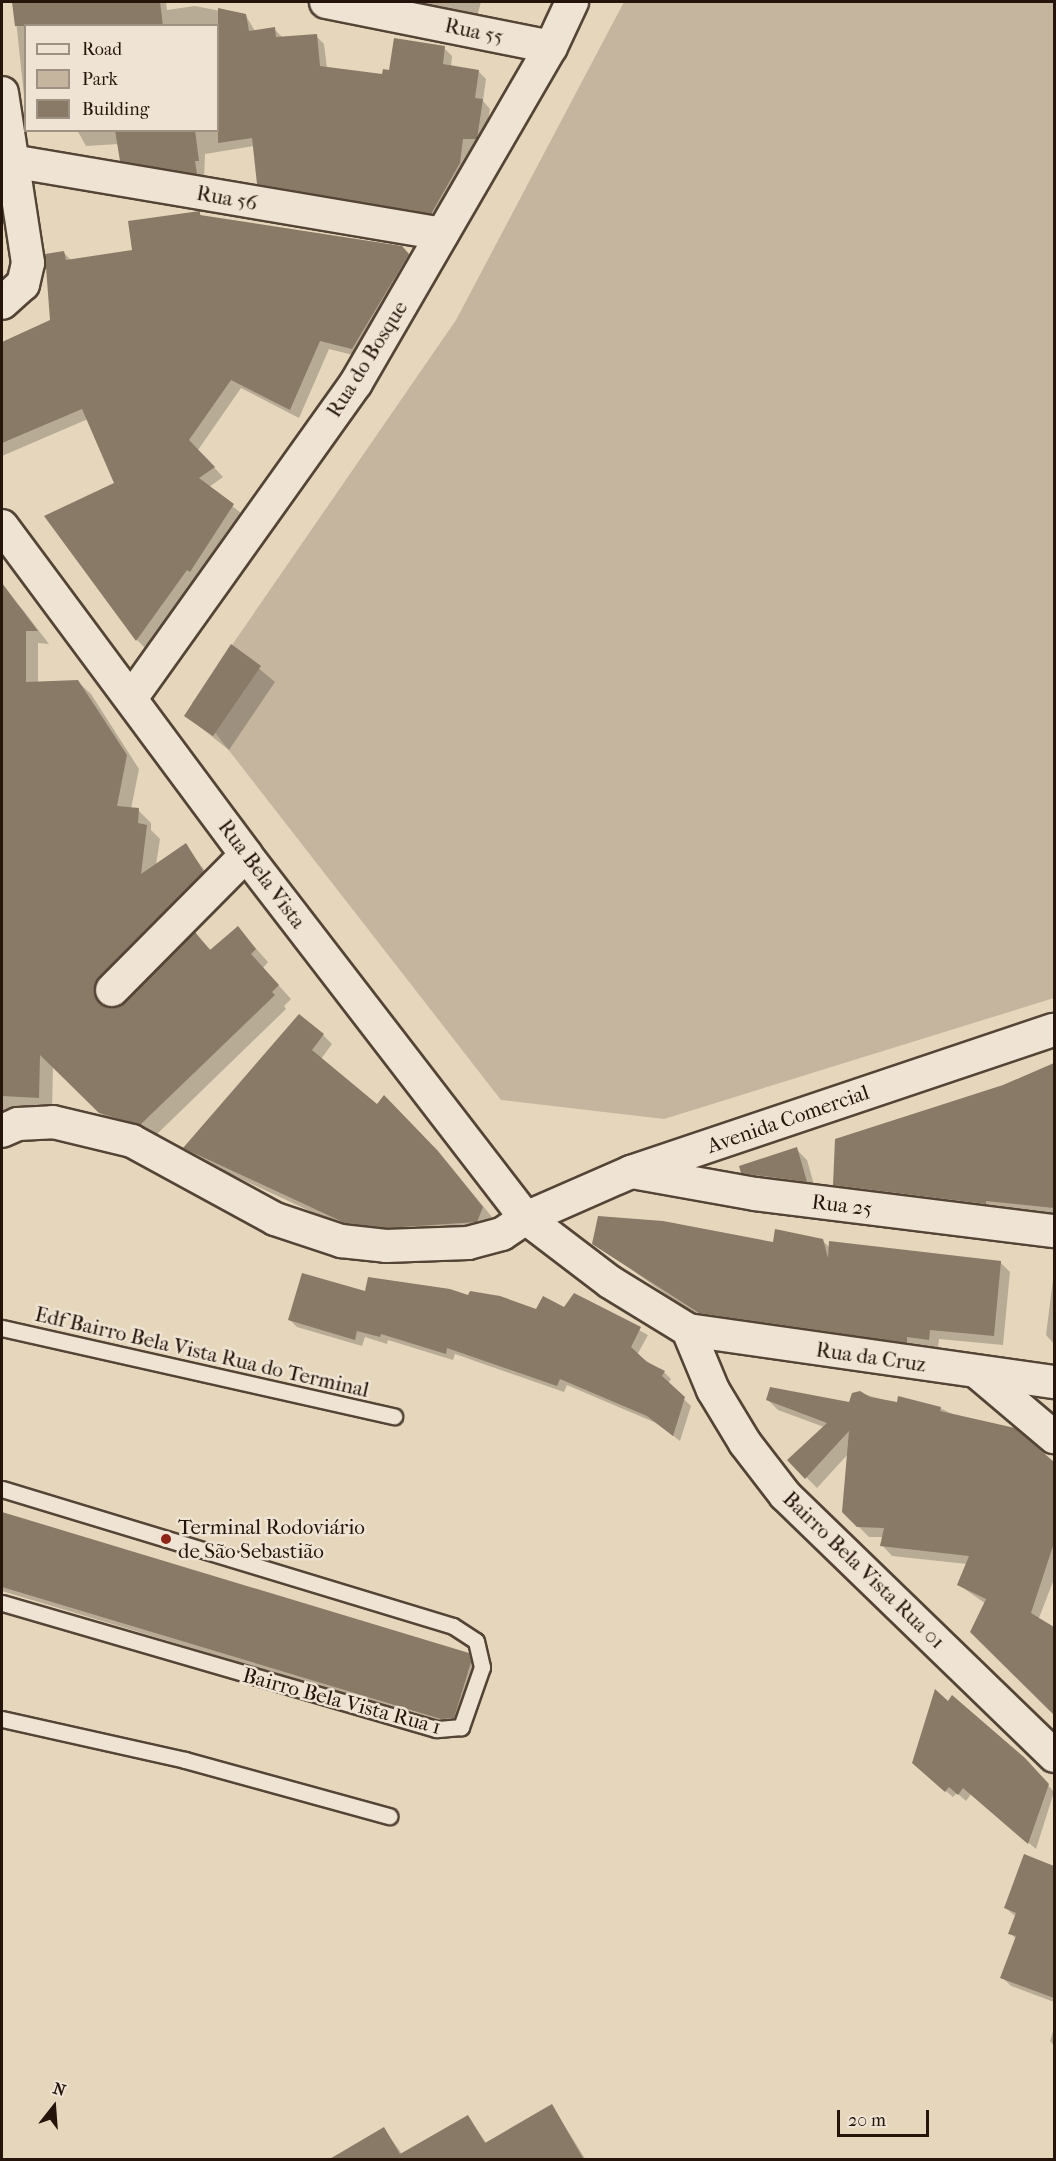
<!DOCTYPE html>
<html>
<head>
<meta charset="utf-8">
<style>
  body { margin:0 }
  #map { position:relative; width:1056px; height:2161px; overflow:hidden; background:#e6d6bc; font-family:"IM FELL French Canon",serif }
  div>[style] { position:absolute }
  .green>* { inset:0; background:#c5b59e }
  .shadow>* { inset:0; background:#0003 }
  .building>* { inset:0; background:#897967 }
  .roads { filter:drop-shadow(2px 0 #544436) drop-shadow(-2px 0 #544436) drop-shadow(0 2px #544436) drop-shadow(0 -2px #544436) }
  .service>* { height:15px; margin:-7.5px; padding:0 7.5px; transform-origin:7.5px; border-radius:7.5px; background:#efe4d3 }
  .minor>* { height:32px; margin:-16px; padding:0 16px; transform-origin:16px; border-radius:16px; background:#efe4d3 }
  .dots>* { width:16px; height:16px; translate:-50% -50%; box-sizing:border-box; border:3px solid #efe4d3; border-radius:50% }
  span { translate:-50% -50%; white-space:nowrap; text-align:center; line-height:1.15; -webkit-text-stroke:5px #efe4d3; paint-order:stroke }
  .street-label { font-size:21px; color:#24140a }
  .poi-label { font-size:21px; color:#24140a }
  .left { translate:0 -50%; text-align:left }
  .frame { position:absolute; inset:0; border:3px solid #24140a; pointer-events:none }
  .legend { position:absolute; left:24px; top:24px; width:195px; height:108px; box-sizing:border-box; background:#efe4d3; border:2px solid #9e9183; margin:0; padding:8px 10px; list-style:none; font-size:18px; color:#24140a }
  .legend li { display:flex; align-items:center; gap:12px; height:30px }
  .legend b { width:30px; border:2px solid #9e9183 }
  .north { position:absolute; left:24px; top:2077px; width:60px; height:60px; -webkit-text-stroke:4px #efe4d3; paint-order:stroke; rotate:17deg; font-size:16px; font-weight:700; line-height:24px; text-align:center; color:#24140a }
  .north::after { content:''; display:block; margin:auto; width:21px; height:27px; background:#24140a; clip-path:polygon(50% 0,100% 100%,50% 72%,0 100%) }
  .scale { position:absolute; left:837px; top:2110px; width:92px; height:27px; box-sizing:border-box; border:3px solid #24140a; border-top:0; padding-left:8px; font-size:18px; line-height:21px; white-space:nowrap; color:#24140a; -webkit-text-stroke:4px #efe4d3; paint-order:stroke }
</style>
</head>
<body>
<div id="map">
  <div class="green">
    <i style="clip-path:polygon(624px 2px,1054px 2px,1054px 998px,664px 1119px,501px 1100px,192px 703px,456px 320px)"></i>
  </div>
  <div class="shadow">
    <i style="clip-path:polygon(14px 2px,106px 2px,107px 8px,136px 2px,166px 2px,167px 10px,195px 6px,246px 16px,255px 31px,274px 29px,282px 37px,316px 36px,324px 44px,327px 68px,384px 76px,444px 48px,452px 56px,451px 67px,478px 71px,486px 79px,483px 101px,490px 109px,484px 147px,471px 147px,468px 171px,439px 221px,267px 192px,259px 184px,254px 146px,205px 154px,204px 181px,129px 169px,121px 160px,119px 144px,86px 146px,77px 130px,218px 130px,218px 26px,26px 26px,26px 114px)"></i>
    <i style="clip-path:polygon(417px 2px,481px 2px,476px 20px,438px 12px,431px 5px)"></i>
    <i style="clip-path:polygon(199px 213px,203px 217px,402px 247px,417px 265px,361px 357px,329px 349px,299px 418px,241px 388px,198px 450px,223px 477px,209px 487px,242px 514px,199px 580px,197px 578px,145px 648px,137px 640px,116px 484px,88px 419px,2px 456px,2px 396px,7px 394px,2px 381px,2px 354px,51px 321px,64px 253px,71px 260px,133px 252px)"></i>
    <i style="clip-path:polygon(2px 595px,10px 596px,23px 610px,49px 644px,38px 643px,38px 683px,77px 681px,91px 694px,139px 769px,131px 809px,138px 810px,151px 823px,151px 830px,160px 839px,156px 865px,185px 845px,216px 885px,107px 1000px,109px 1009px,125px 1004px,195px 934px,211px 950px,238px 928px,268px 962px,263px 968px,291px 999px,284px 1006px,286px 1009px,154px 1137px,114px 1126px,53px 1066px,52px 1110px,2px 1129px,2px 868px,13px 868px,15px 825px,2px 824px)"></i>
    <i style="clip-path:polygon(232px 646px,275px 682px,229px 750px,186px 716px)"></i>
    <i style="clip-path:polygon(323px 1035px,332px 1044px,321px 1059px,378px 1106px,393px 1106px,447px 1162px,492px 1217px,486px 1231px,355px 1232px,194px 1157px,186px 1148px)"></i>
    <i style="clip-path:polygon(1054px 1066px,1054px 1218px,846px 1197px,834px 1185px,1004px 1086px)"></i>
    <i style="clip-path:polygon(796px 1149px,807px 1160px,816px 1192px,754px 1184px,742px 1172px)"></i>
    <i style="clip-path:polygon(822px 1240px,830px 1248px,1000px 1262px,1010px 1272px,1003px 1345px,939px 1339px,938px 1348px,916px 1346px,916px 1352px,702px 1320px,594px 1243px,774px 1244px)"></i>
    <i style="clip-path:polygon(1053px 1279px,1054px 1279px,1054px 1344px,1046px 1335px)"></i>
    <i style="clip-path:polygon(366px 1293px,469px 1297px,537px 1311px,565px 1309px,574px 1295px,648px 1335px,637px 1355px,664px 1372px,671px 1379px,668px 1384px,691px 1406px,680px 1441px,656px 1423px,567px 1385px,564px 1392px,455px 1354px,453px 1360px,388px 1340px,387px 1344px,365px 1337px,362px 1346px,297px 1327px,290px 1320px)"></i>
    <i style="clip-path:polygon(860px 1393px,898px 1404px,940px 1408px,1054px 1465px,1054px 1579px,1017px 1675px,986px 1604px,959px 1585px,967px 1564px,892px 1556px,882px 1545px,883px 1537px,869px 1537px,844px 1512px,849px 1453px,817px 1488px,789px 1460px,824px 1427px,778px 1410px,768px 1400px,849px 1404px)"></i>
    <i style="clip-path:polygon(2px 1514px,468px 1654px,475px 1662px,461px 1724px,449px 1725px,2px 1591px)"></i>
    <i style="clip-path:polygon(1054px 1643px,1054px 1709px,1028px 1684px)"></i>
    <i style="clip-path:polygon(1032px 1767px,1054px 1792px,1036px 1849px,971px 1794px,966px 1801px,957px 1793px,953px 1797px,921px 1770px)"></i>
    <i style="clip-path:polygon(1025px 1856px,1054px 1867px,1054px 2002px,1011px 1986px,1002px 1977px,1016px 1939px,1010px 1933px,1016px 1917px,1006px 1908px)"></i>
    <i style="clip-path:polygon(1054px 2028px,1054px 2046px,1050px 2041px)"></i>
    <i style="clip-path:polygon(552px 2106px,586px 2160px,344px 2160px,384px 2129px,402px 2154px,468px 2117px,487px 2144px)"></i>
  </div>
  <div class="building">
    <i style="clip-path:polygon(12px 2px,160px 2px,163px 26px,15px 26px)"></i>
    <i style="clip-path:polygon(218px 8px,246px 14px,249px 31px,275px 27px,276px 37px,317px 34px,320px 66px,382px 74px,383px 69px,389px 70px,394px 38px,445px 46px,443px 64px,479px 70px,475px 98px,483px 99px,477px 139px,463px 139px,460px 163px,431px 214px,257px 184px,252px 138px,218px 143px)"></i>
    <i style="clip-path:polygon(115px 130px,195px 130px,199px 161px,195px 161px,197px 174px,120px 161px)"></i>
    <i style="clip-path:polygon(200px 211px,200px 215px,402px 246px,409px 254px,352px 349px,320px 341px,290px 410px,231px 380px,189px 440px,215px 467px,199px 478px,234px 504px,190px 572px,187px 570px,136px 641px,44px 516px,114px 483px,82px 409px,2px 443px,2px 342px,50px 320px,45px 254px,64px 251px,66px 260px,132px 250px,128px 221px)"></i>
    <i style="clip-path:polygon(2px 583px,38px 631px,26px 631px,26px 682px,78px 680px,127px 755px,117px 806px,139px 808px,138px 823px,147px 825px,141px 874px,186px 843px,204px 872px,99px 977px,95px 986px,99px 1002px,108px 1007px,124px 1003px,195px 932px,210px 950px,238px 926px,256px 949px,251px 954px,279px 985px,272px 992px,275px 995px,140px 1125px,99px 1113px,40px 1055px,39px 1098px,2px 1096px)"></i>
    <i style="clip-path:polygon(231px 644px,261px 666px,213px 736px,184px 716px)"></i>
    <i style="clip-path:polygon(299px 1014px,324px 1034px,312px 1050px,377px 1104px,384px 1095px,438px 1151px,483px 1207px,477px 1222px,387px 1228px,345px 1223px,183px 1148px)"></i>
    <i style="clip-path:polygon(1054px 1063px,1054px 1208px,986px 1201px,986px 1204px,833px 1185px,835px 1139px,1003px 1085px)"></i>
    <i style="clip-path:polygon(797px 1147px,807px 1182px,741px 1173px,739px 1166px)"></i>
    <i style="clip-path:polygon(598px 1216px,663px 1221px,773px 1242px,775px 1229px,823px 1239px,828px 1258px,829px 1241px,1001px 1261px,994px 1336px,930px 1330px,929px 1340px,907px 1337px,907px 1343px,699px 1313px,592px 1244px)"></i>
    <i style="clip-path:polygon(302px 1273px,365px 1291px,368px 1277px,450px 1289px,468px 1295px,470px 1291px,500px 1296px,536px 1309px,543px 1296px,564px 1307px,574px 1293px,641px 1327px,631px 1347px,647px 1362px,665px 1371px,662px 1376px,685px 1397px,673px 1436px,647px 1416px,560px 1379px,557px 1386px,447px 1348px,446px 1354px,381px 1334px,380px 1337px,357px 1331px,355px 1340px,288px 1320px)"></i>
    <i style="clip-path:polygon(770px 1387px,849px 1402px,852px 1393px,860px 1391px,870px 1397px,897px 1402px,898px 1396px,941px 1407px,940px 1411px,1015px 1428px,1054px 1462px,1054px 1543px,1031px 1613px,1054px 1627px,1054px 1715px,970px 1632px,986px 1599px,957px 1585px,969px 1556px,880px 1546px,884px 1528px,857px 1527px,842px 1512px,849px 1431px,805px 1479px,787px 1460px,827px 1423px,766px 1400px)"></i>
    <i style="clip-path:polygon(2px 1512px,469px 1653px,471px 1662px,454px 1718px,441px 1719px,2px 1587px)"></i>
    <i style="clip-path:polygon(935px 1689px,948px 1701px,952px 1695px,1025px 1758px,1049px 1784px,1028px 1844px,963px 1788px,958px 1795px,949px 1787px,945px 1792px,912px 1763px)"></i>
    <i style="clip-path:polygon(1024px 1854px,1054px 1866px,1054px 1998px,1000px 1978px,1016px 1936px,1008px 1934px,1016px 1913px,1004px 1908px)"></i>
    <i style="clip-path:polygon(552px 2104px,584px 2160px,328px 2160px,384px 2127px,400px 2154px,468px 2115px,485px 2143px)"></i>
  </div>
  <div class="roads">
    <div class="service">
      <i style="left:2px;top:1328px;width:402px;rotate:12.7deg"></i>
      <i style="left:2px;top:1489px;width:471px;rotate:16.9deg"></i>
      <i style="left:453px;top:1626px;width:27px;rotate:33deg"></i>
      <i style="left:476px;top:1641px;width:27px;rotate:77deg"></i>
      <i style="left:482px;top:1667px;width:64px;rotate:109.3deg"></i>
      <i style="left:461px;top:1727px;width:25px;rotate:175deg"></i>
      <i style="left:436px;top:1729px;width:452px;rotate:-163.8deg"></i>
      <i style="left:2px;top:1719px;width:188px;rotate:12.6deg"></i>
      <i style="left:185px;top:1760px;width:212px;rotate:15.4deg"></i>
    </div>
    <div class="minor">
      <i style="left:326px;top:2px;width:229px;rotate:11.3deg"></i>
      <i style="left:2px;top:93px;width:172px;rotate:81.3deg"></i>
      <i style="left:28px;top:263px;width:22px;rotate:103deg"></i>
      <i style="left:23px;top:284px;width:28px;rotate:138deg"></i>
      <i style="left:11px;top:161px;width:437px;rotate:9.6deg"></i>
      <i style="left:2px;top:526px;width:410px;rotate:53.4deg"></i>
      <i style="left:246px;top:855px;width:458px;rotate:52.4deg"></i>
      <i style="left:526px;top:1218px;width:106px;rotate:37.3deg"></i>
      <i style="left:610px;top:1282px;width:92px;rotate:31.6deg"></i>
      <i style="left:688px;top:1330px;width:370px;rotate:8.1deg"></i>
      <i style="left:132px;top:697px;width:386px;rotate:-54.5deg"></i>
      <i style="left:356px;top:383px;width:388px;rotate:-59.9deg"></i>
      <i style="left:551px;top:47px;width:50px;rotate:-65deg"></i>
      <i style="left:112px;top:990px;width:190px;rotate:-45.2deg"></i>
      <i style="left:2px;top:1131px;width:17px;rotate:-24deg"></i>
      <i style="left:18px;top:1124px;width:35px;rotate:-3deg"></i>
      <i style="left:53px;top:1122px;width:81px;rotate:13.5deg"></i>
      <i style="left:132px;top:1141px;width:163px;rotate:28.6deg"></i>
      <i style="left:275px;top:1219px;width:70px;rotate:18.4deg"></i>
      <i style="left:341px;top:1241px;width:45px;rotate:6.3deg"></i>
      <i style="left:386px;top:1246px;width:82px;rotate:-2.1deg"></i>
      <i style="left:468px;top:1243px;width:35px;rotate:-15deg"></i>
      <i style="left:502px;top:1234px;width:29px;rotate:-34deg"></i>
      <i style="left:526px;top:1218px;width:115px;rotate:-23.7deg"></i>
      <i style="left:631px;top:1172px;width:446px;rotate:-18.6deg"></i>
      <i style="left:632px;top:1172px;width:125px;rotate:10.1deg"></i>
      <i style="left:755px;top:1194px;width:301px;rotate:7.1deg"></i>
      <i style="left:688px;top:1330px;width:65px;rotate:67.4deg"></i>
      <i style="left:713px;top:1390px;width:62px;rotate:58.9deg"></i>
      <i style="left:745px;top:1443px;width:66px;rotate:52.4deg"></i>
      <i style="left:785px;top:1495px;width:375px;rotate:44.1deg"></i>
      <i style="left:977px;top:1372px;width:101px;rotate:40.2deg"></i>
    </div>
  </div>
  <div class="dots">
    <i style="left:166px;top:1539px;background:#8f2418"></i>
  </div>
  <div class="street-label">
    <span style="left:474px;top:31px;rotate:12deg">Rua 55</span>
    <span style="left:227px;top:198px;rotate:10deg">Rua 56</span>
    <span style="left:367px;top:359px;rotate:-58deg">Rua do Bosque</span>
    <span style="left:262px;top:874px;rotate:53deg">Rua Bela Vista</span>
    <span style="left:788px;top:1119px;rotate:-19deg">Avenida Comercial</span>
    <span style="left:842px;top:1205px;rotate:7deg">Rua 25</span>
    <span style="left:202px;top:1352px;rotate:13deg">Edf Bairro Bela Vista Rua do Terminal</span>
    <span style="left:871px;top:1357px;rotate:8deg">Rua da Cruz</span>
    <span style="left:864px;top:1570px;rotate:44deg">Bairro Bela Vista Rua 01</span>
    <span style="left:342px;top:1701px;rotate:15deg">Bairro Bela Vista Rua 1</span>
  </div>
  <div class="poi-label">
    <span class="left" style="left:178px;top:1539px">Terminal Rodoviário<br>de São Sebastião</span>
  </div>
  <div class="frame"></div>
  <ul class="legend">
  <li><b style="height:8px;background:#efe4d3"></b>Road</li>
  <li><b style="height:16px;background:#c5b59e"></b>Park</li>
  <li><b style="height:16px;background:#897967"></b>Building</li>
  </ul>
  <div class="north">N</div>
  <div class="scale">20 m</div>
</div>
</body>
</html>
